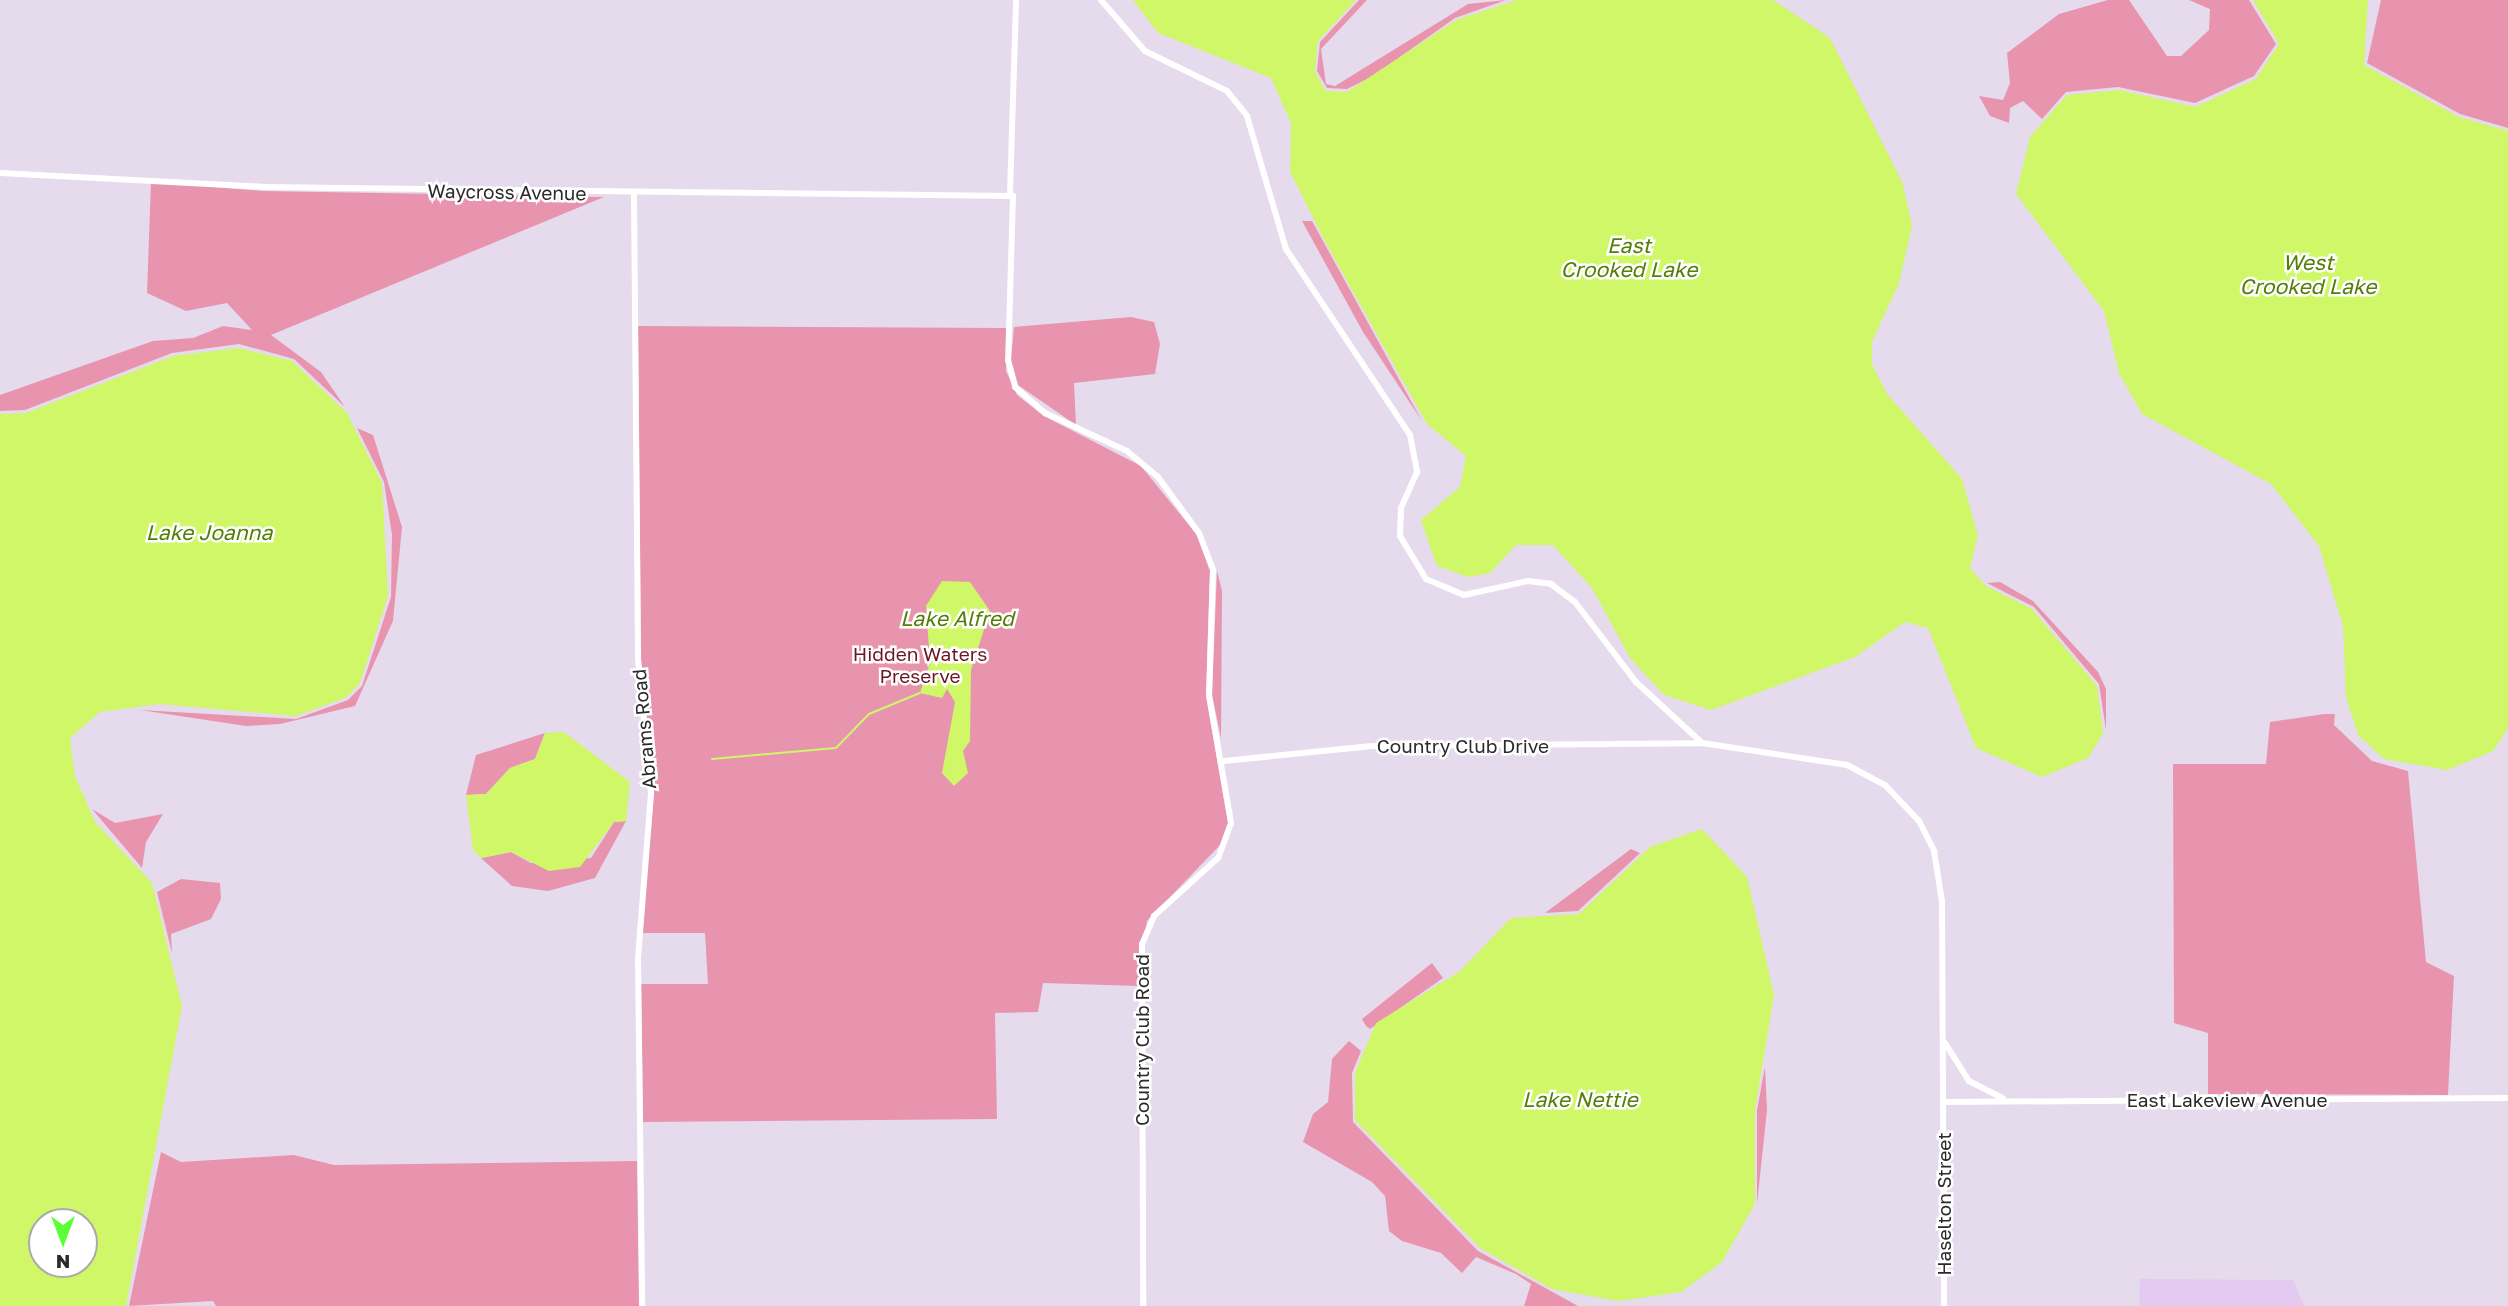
<!DOCTYPE html>
<html>
<head>
<meta charset="utf-8">
<style>
  body { margin:0 }
  #map { position:relative; width:2508px; height:1306px; overflow:hidden; background:#e6dbed; font-family:"Golos Text",sans-serif }
  div>[style] { position:absolute }
  .education>* { inset:0; background:#e4c9f0 }
  .green>* { inset:0; background:#e894af }
  .water>* { inset:0; background:#cff767 }
  .stream>* { height:2px; margin:-1px; padding:0 1px; transform-origin:1px; border-radius:1px; background:#cff767 }
  .minor>* { height:6px; margin:-3px; padding:0 3px; transform-origin:3px; border-radius:3px; background:#fff }
  span { translate:-50% -50%; white-space:nowrap; text-align:center; line-height:1.15; -webkit-text-stroke:5px #fff; paint-order:stroke }
  .street-label { font-size:19px; color:#2a2a2a }
  .park-label { font-size:19px; color:#6c1526 }
  .water-label { font-size:21px; color:#547f07; font-style:italic }
  .north { position:absolute; left:28px; top:1208px; width:70px; height:70px; box-sizing:border-box; background:#fff; border:2px solid #aaa; border-radius:50%; rotate:180deg; font-size:19px; font-weight:700; line-height:28px; text-align:center; color:#2a2a2a }
  .north::after { content:''; display:block; margin:auto; width:24px; height:32px; background:#5aff36; clip-path:polygon(50% 0,100% 100%,50% 72%,0 100%) }
</style>
</head>
<body>
<div id="map">
  <div class="education">
    <i style="clip-path:polygon(2140px 1279px,2293px 1280px,2304px 1306px,2139px 1306px)"></i>
  </div>
  <div class="green">
    <i style="clip-path:polygon(1359px 0,1367px 0,1321px 49px,1326px 84px,1335px 86px,1468px 4px,1506px 0,1455px 18px,1373px 76px,1347px 89px,1327px 88px,1317px 71px,1320px 42px)"></i>
    <i style="clip-path:polygon(2108px 0,2129px 0,2167px 56px,2181px 56px,2209px 30px,2210px 9px,2189px 0,2249px 0,2276px 44px,2254px 76px,2195px 103px,2118px 87px,2066px 92px,2042px 119px,2023px 101px,2010px 108px,2009px 123px,1990px 116px,1979px 96px,2003px 100px,2010px 83px,2007px 53px,2059px 14px)"></i>
    <i style="clip-path:polygon(2381px 0,2508px 0,2508px 128px,2460px 114px,2367px 63px)"></i>
    <i style="clip-path:polygon(151px 182px,263px 191px,604px 197px,271px 335px,321px 372px,345px 407px,294px 359px,239px 344px,172px 353px,25px 410px,0 411px,0 395px,153px 341px,193px 338px,223px 326px,252px 330px,227px 303px,186px 311px,147px 293px)"></i>
    <i style="clip-path:polygon(1302px 221px,1312px 221px,1422px 421px,1363px 332px)"></i>
    <i style="clip-path:polygon(1131px 317px,1154px 322px,1160px 344px,1155px 374px,1074px 383px,1076px 425px,1018px 385px,1011px 360px,1014px 327px)"></i>
    <i style="clip-path:polygon(638px 326px,1008px 328px,1006px 371px,1017px 395px,1044px 416px,1141px 466px,1197px 535px,1210px 571px,1206px 696px,1228px 823px,1222px 843px,1147px 921px,1138px 986px,1043px 983px,1038px 1012px,995px 1013px,997px 1119px,643px 1122px,641px 984px,708px 984px,705px 933px,642px 933px,654px 793px,641px 659px)"></i>
    <i style="clip-path:polygon(357px 428px,373px 435px,402px 527px,393px 621px,355px 706px,280px 724px,246px 726px,140px 710px,296px 719px,348px 700px,362px 686px,391px 597px,392px 535px,384px 482px)"></i>
    <i style="clip-path:polygon(1217px 571px,1222px 591px,1221px 738px,1212px 695px)"></i>
    <i style="clip-path:polygon(2000px 582px,2033px 601px,2098px 672px,2106px 689px,2106px 730px,2099px 684px,2034px 607px,1987px 583px)"></i>
    <i style="clip-path:polygon(2324px 714px,2335px 714px,2334px 725px,2372px 761px,2408px 771px,2426px 962px,2454px 976px,2448px 1095px,2208px 1094px,2208px 1033px,2174px 1023px,2173px 764px,2266px 764px,2270px 722px)"></i>
    <i style="clip-path:polygon(545px 733px,535px 759px,510px 768px,486px 794px,466px 795px,476px 755px)"></i>
    <i style="clip-path:polygon(92px 809px,115px 823px,163px 814px,146px 842px,142px 868px)"></i>
    <i style="clip-path:polygon(626px 821px,595px 878px,548px 891px,512px 886px,481px 858px,511px 852px,531px 863px,591px 858px,614px 822px)"></i>
    <i style="clip-path:polygon(1631px 849px,1640px 853px,1578px 911px,1545px 913px)"></i>
    <i style="clip-path:polygon(181px 879px,220px 883px,221px 899px,211px 919px,171px 934px,172px 953px,157px 892px)"></i>
    <i style="clip-path:polygon(1432px 963px,1443px 978px,1370px 1029px,1366px 1026px,1362px 1019px)"></i>
    <i style="clip-path:polygon(1349px 1041px,1361px 1051px,1352px 1073px,1353px 1122px,1478px 1251px,1578px 1306px,1524px 1306px,1531px 1284px,1516px 1274px,1476px 1257px,1462px 1273px,1441px 1253px,1402px 1241px,1389px 1231px,1385px 1196px,1372px 1182px,1303px 1142px,1313px 1114px,1328px 1102px,1332px 1059px)"></i>
    <i style="clip-path:polygon(1765px 1067px,1767px 1110px,1757px 1204px,1757px 1110px)"></i>
    <i style="clip-path:polygon(161px 1152px,181px 1162px,294px 1155px,334px 1165px,637px 1161px,639px 1306px,216px 1306px,213px 1301px,129px 1306px)"></i>
  </div>
  <div class="water">
    <i style="clip-path:polygon(1133px 0,1356px 0,1318px 41px,1315px 72px,1326px 91px,1347px 92px,1456px 20px,1517px 0,1773px 0,1830px 38px,1903px 184px,1912px 226px,1899px 283px,1872px 342px,1872px 364px,1887px 394px,1962px 479px,1978px 535px,1970px 568px,1986px 586px,2032px 609px,2097px 686px,2103px 733px,2088px 758px,2042px 777px,1976px 748px,1928px 628px,1905px 622px,1855px 657px,1711px 710px,1664px 695px,1630px 658px,1592px 588px,1553px 545px,1516px 545px,1490px 573px,1468px 577px,1437px 566px,1421px 520px,1460px 487px,1466px 456px,1427px 424px,1327px 245px,1290px 172px,1291px 123px,1271px 78px,1158px 33px)"></i>
    <i style="clip-path:polygon(2253px 0,2368px 0,2364px 65px,2459px 117px,2508px 131px,2508px 728px,2493px 751px,2447px 770px,2384px 759px,2358px 735px,2346px 697px,2343px 626px,2319px 546px,2271px 484px,2142px 414px,2119px 373px,2104px 311px,2016px 194px,2030px 137px,2067px 95px,2119px 90px,2195px 107px,2256px 79px,2279px 44px)"></i>
    <i style="clip-path:polygon(evenodd,239px 348px,292px 361px,347px 413px,382px 483px,388px 596px,360px 683px,347px 697px,296px 716px,159px 704px,100px 712px,70px 738px,75px 776px,95px 822px,152px 883px,182px 1006px,126px 1306px,0 1306px,0 414px,26px 413px,173px 356px,239px 348px,42px 1222px,84px 1222px,84px 1264px,42px 1264px,42px 1222px)"></i>
    <i style="clip-path:polygon(942px 581px,970px 582px,990px 611px,971px 670px,970px 741px,963px 751px,968px 773px,954px 786px,942px 773px,955px 702px,947px 689px,942px 698px,920px 693px,930px 663px,926px 606px)"></i>
    <i style="clip-path:polygon(564px 732px,630px 782px,626px 821px,614px 822px,580px 867px,549px 871px,511px 852px,481px 858px,473px 850px,466px 795px,486px 794px,510px 768px,535px 759px,545px 733px)"></i>
    <i style="clip-path:polygon(1702px 829px,1747px 877px,1774px 995px,1755px 1110px,1755px 1204px,1722px 1262px,1681px 1292px,1618px 1301px,1552px 1289px,1480px 1248px,1355px 1120px,1355px 1073px,1376px 1023px,1459px 972px,1511px 918px,1579px 914px,1650px 847px)"></i>
  </div>
  <div class="stream">
    <i style="left:712px;top:759px;width:124px;rotate:-5.1deg"></i>
    <i style="left:836px;top:748px;width:47px;rotate:-45.9deg"></i>
    <i style="left:869px;top:714px;width:55px;rotate:-22.4deg"></i>
  </div>
  <div class="minor">
    <i style="left:1101px;top:0;width:67px;rotate:49.2deg"></i>
    <i style="left:1145px;top:51px;width:91px;rotate:26deg"></i>
    <i style="left:1227px;top:91px;width:32px;rotate:51deg"></i>
    <i style="left:1247px;top:116px;width:139px;rotate:73.7deg"></i>
    <i style="left:1286px;top:249px;width:224px;rotate:56.3deg"></i>
    <i style="left:1410px;top:435px;width:38px;rotate:79deg"></i>
    <i style="left:1417px;top:472px;width:39px;rotate:114deg"></i>
    <i style="left:1401px;top:508px;width:28px;rotate:92deg"></i>
    <i style="left:1400px;top:536px;width:50px;rotate:58.8deg"></i>
    <i style="left:1426px;top:579px;width:41px;rotate:22.8deg"></i>
    <i style="left:1464px;top:595px;width:66px;rotate:-12.3deg"></i>
    <i style="left:1528px;top:581px;width:23px;rotate:7deg"></i>
    <i style="left:1551px;top:584px;width:30px;rotate:37deg"></i>
    <i style="left:1575px;top:602px;width:101px;rotate:52.7deg"></i>
    <i style="left:1636px;top:682px;width:90px;rotate:42.7deg"></i>
    <i style="left:1702px;top:743px;width:147px;rotate:8.6deg"></i>
    <i style="left:1847px;top:765px;width:43px;rotate:27.8deg"></i>
    <i style="left:1885px;top:785px;width:50px;rotate:46.6deg"></i>
    <i style="left:1919px;top:821px;width:34px;rotate:63deg"></i>
    <i style="left:1934px;top:851px;width:51px;rotate:80.9deg"></i>
    <i style="left:1942px;top:901px;width:405px;rotate:89.7deg"></i>
    <i style="left:0;top:173px;width:263px;rotate:3deg"></i>
    <i style="left:263px;top:187px;width:750px;rotate:0.69deg"></i>
    <i style="left:1013px;top:196px;width:164px;rotate:91.7deg"></i>
    <i style="left:1008px;top:360px;width:28px;rotate:75deg"></i>
    <i style="left:1015px;top:387px;width:40px;rotate:41deg"></i>
    <i style="left:1045px;top:413px;width:90px;rotate:24.9deg"></i>
    <i style="left:1127px;top:451px;width:40px;rotate:40deg"></i>
    <i style="left:1158px;top:477px;width:69px;rotate:53.8deg"></i>
    <i style="left:1199px;top:533px;width:40px;rotate:69deg"></i>
    <i style="left:1213px;top:570px;width:125px;rotate:91.8deg"></i>
    <i style="left:1209px;top:695px;width:130px;rotate:80.2deg"></i>
    <i style="left:1231px;top:823px;width:37px;rotate:110deg"></i>
    <i style="left:1218px;top:858px;width:86px;rotate:137.8deg"></i>
    <i style="left:1154px;top:916px;width:30px;rotate:113deg"></i>
    <i style="left:1142px;top:944px;width:362px;rotate:89.8deg"></i>
    <i style="left:634px;top:194px;width:465px;rotate:89.5deg"></i>
    <i style="left:638px;top:659px;width:135px;rotate:84.5deg"></i>
    <i style="left:651px;top:793px;width:167px;rotate:94.5deg"></i>
    <i style="left:638px;top:959px;width:347px;rotate:89.3deg"></i>
    <i style="left:1010px;top:194px;width:194px;rotate:-88.2deg"></i>
    <i style="left:1224px;top:761px;width:149px;rotate:-5.8deg"></i>
    <i style="left:1372px;top:746px;width:329px;rotate:-0.5deg"></i>
    <i style="left:1945px;top:1043px;width:45px;rotate:57.7deg"></i>
    <i style="left:1969px;top:1081px;width:38px;rotate:27deg"></i>
    <i style="left:1945px;top:1102px;width:563px;rotate:-0.41deg"></i>
  </div>
  <div class="street-label">
    <span style="left:507px;top:192px;rotate:1deg">Waycross Avenue</span>
    <span style="left:644px;top:729px;rotate:-95deg">Abrams Road</span>
    <span style="left:1463px;top:746px">Country Club Drive</span>
    <span style="left:1142px;top:1040px;rotate:-90deg">Country Club Road</span>
    <span style="left:2227px;top:1100px">East Lakeview Avenue</span>
    <span style="left:1944px;top:1204px;rotate:-90deg">Haselton Street</span>
  </div>
  <div class="park-label">
    <span style="left:920px;top:665px">Hidden Waters<br>Preserve</span>
  </div>
  <div class="water-label">
    <span style="left:1629px;top:257px">East<br>Crooked Lake</span>
    <span style="left:2308px;top:274px">West<br>Crooked Lake</span>
    <span style="left:209px;top:532px">Lake Joanna</span>
    <span style="left:957px;top:618px">Lake Alfred</span>
    <span style="left:1580px;top:1099px">Lake Nettie</span>
  </div>
  <div class="north">N</div>
</div>
</body>
</html>
